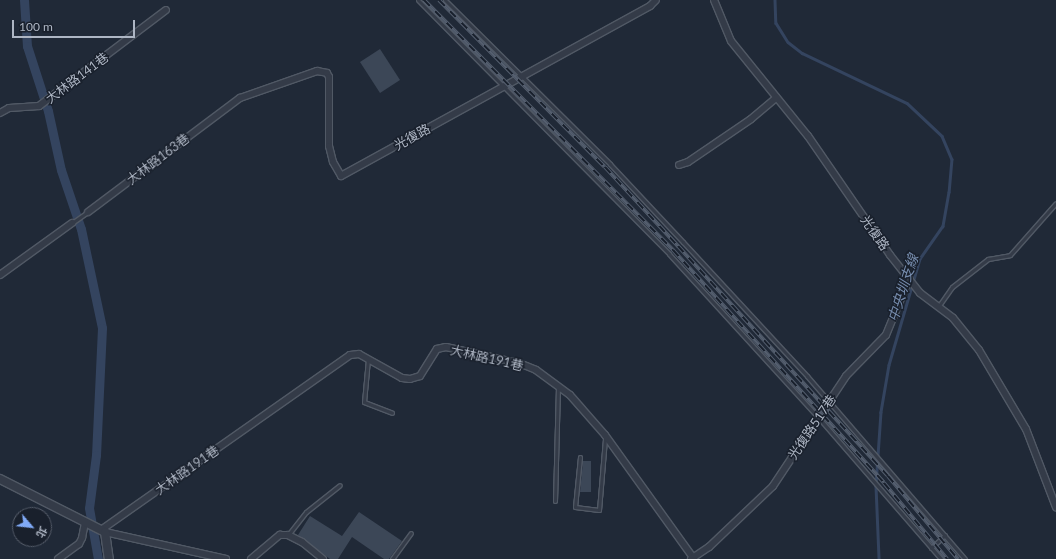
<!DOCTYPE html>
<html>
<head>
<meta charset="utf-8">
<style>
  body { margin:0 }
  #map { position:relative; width:1056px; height:559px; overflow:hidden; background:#202937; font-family:Lato,"Noto Sans TC",sans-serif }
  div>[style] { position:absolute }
  .stream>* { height:2.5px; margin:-1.25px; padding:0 1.25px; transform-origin:1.25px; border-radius:1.25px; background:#34445f }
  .canal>* { height:9px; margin:-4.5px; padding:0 4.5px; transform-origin:4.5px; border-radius:4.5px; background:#34445f }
  .building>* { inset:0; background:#3c4757 }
  .roads { filter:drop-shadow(1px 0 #515965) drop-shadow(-1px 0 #515965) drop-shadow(0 1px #515965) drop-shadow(0 -1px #515965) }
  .service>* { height:3px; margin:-1.5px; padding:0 1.5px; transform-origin:1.5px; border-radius:1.5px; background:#343b48 }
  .minor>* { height:6px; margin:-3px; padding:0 3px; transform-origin:3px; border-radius:3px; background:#343b48 }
  .tertiary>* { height:8px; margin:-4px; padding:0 4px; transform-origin:4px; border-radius:4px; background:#343b48 }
  .rail>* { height:4px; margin-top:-2px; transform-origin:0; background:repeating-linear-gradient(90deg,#19202c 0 8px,#555f6f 0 16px); box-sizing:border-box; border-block:1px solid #555f6f }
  span { translate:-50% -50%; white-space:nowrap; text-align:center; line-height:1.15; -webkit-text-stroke:3px #19202c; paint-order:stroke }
  .street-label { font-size:13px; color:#aeb6c4 }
  .water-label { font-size:14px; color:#768cad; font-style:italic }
  .north { position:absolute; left:12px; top:507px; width:40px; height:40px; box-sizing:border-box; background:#19202c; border:1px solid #555c69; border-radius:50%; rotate:118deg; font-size:11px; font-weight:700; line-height:16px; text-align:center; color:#aeb6c4 }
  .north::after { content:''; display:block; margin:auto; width:14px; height:18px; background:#80aaf7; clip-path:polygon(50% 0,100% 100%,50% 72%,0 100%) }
  .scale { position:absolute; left:12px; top:20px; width:123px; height:18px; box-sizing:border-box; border:2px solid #aeb6c4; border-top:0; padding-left:5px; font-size:12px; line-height:14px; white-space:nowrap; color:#aeb6c4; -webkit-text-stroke:3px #19202c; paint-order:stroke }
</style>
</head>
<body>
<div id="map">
  <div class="stream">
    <i style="left:775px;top:0;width:23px;rotate:88deg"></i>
    <i style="left:776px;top:23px;width:22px;rotate:58deg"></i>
    <i style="left:788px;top:42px;width:18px;rotate:38deg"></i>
    <i style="left:802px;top:53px;width:116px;rotate:25.5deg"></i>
    <i style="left:907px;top:103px;width:48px;rotate:43.3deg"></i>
    <i style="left:942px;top:136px;width:25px;rotate:67deg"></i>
    <i style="left:952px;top:159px;width:33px;rotate:95deg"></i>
    <i style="left:949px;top:192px;width:35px;rotate:100deg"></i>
    <i style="left:943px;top:226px;width:40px;rotate:124.9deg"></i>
    <i style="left:920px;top:259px;width:110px;rotate:106.3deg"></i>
    <i style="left:889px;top:365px;width:48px;rotate:99.7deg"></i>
    <i style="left:881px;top:412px;width:74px;rotate:93.9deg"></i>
    <i style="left:876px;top:486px;width:73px;rotate:87.6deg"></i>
  </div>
  <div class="canal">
    <i style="left:24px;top:0;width:46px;rotate:86.3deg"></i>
    <i style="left:27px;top:46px;width:68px;rotate:72.1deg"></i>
    <i style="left:48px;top:111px;width:60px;rotate:77.6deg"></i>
    <i style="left:61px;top:170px;width:62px;rotate:71.3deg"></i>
    <i style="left:81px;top:229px;width:101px;rotate:78deg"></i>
    <i style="left:102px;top:328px;width:127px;rotate:92.7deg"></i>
    <i style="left:96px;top:455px;width:53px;rotate:97.5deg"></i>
    <i style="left:89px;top:508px;width:52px;rotate:80deg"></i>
  </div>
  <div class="building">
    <i style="clip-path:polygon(380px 49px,400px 80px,380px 93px,360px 62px)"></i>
    <i style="clip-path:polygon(583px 461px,591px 461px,591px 492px,580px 492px)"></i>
    <i style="clip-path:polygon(359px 512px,402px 541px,389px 559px,384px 559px,352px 537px,338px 559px,330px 559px,298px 535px,310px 516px,342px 536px)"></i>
  </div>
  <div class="roads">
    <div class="service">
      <i style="left:418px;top:0;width:357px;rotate:45.3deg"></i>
      <i style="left:669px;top:254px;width:221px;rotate:47.6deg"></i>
      <i style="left:818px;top:417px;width:188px;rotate:49.1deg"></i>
      <i style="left:445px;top:0;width:233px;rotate:44.8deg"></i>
      <i style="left:610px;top:164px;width:107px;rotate:46.9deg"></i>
      <i style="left:683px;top:242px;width:183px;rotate:47.2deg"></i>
      <i style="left:807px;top:376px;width:242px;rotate:49.2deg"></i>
      <i style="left:72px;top:223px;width:19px;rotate:-35deg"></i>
      <i style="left:938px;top:307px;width:24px;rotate:-55deg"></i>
      <i style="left:952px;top:287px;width:46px;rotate:-37.9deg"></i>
      <i style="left:988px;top:259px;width:22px;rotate:-10deg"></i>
      <i style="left:1010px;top:255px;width:69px;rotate:-48.5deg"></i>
      <i style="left:368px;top:359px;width:43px;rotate:95.3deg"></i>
      <i style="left:364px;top:402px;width:30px;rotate:21deg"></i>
      <i style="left:580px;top:457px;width:50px;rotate:95.7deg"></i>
      <i style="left:575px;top:507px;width:24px;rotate:7deg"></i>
      <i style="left:599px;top:510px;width:72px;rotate:-85.2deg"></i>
      <i style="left:555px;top:501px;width:114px;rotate:-88.5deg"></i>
      <i style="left:288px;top:535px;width:29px;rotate:-52deg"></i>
      <i style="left:306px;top:512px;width:43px;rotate:-38.5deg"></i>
      <i style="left:931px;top:548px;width:19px;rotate:-43deg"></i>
      <i style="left:392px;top:559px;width:32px;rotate:-54deg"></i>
    </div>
    <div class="minor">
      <i style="left:714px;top:0;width:44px;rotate:67.5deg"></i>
      <i style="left:731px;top:41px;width:122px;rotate:51deg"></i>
      <i style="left:808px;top:136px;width:145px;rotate:55.4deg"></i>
      <i style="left:890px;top:255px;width:48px;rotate:51.7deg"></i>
      <i style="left:920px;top:293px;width:41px;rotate:37.1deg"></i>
      <i style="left:953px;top:318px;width:41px;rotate:50.9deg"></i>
      <i style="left:979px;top:350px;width:92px;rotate:59.3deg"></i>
      <i style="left:1026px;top:429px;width:84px;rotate:69deg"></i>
      <i style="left:0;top:113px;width:10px;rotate:-29deg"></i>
      <i style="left:9px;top:108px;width:30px;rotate:-4deg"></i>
      <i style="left:39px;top:106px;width:159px;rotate:-37.1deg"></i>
      <i style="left:679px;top:165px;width:9px;rotate:-18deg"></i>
      <i style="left:688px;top:162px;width:76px;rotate:-34.3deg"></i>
      <i style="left:751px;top:119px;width:33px;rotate:-40deg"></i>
      <i style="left:88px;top:212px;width:190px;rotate:-36.9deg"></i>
      <i style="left:240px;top:98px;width:82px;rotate:-19.3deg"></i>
      <i style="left:317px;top:71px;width:10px;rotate:11deg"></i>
      <i style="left:327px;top:73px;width:4px;rotate:63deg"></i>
      <i style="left:329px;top:77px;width:69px;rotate:90deg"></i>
      <i style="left:329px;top:146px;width:16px;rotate:76deg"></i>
      <i style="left:333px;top:162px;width:16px;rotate:60deg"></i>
      <i style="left:341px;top:176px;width:353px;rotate:-28.8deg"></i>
      <i style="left:650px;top:6px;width:8px;rotate:-45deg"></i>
      <i style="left:0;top:275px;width:89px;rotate:-35.8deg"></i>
      <i style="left:101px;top:530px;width:304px;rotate:-35.1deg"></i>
      <i style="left:350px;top:355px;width:9px;rotate:-6deg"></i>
      <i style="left:359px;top:354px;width:49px;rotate:29.2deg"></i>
      <i style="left:402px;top:378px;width:8px;rotate:7deg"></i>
      <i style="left:410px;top:379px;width:10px;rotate:-17deg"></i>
      <i style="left:420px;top:376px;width:32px;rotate:-58deg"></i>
      <i style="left:437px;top:349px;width:9px;rotate:-13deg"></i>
      <i style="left:446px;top:347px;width:75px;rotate:12.4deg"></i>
      <i style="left:519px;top:363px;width:18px;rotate:22deg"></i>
      <i style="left:536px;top:370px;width:42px;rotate:36.3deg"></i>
      <i style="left:570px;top:395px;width:53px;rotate:48.8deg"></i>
      <i style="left:605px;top:435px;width:153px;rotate:54.3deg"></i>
      <i style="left:105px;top:532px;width:124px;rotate:12.6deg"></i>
      <i style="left:58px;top:559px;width:26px;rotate:-36deg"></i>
      <i style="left:79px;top:544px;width:7px;rotate:-63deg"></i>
      <i style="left:82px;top:538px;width:16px;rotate:-79deg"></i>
      <i style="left:251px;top:559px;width:38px;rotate:-40deg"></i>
      <i style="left:280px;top:535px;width:8px"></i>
      <i style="left:288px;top:535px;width:16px;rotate:27deg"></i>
      <i style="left:302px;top:542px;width:27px;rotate:39deg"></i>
      <i style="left:691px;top:559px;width:22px;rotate:-34deg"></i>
      <i style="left:709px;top:547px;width:88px;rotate:-43.6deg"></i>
      <i style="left:773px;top:486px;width:132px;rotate:-56.4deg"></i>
      <i style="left:846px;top:376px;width:57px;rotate:-45.7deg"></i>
      <i style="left:886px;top:335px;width:61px;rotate:-67.7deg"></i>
    </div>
    <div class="tertiary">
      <i style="left:0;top:479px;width:118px;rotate:26.8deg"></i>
      <i style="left:105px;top:532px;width:27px;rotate:82deg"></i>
    </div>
  </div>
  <div class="rail">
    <i style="left:424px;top:0;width:353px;rotate:45.1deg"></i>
    <i style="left:673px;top:250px;width:314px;rotate:47.8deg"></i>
    <i style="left:884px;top:483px;width:99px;rotate:50.3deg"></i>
    <i style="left:439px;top:0;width:235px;rotate:45.2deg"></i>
    <i style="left:605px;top:167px;width:108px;rotate:47.3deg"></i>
    <i style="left:678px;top:246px;width:311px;rotate:47.6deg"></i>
    <i style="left:888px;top:476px;width:109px;rotate:49.9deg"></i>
  </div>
  <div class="street-label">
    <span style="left:77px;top:78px;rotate:-37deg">大林路141巷</span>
    <span style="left:412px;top:137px;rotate:-29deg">光復路</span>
    <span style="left:158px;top:159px;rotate:-37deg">大林路163巷</span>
    <span style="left:875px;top:233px;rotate:55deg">光復路</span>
    <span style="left:487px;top:358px;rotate:13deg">大林路191巷</span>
    <span style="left:812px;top:427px;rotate:-56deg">光復路517巷</span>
    <span style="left:187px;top:470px;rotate:-35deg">大林路191巷</span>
  </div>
  <div class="water-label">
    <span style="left:903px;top:288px;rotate:-72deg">中央圳支線</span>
  </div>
  <div class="north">北</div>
  <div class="scale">100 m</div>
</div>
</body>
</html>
